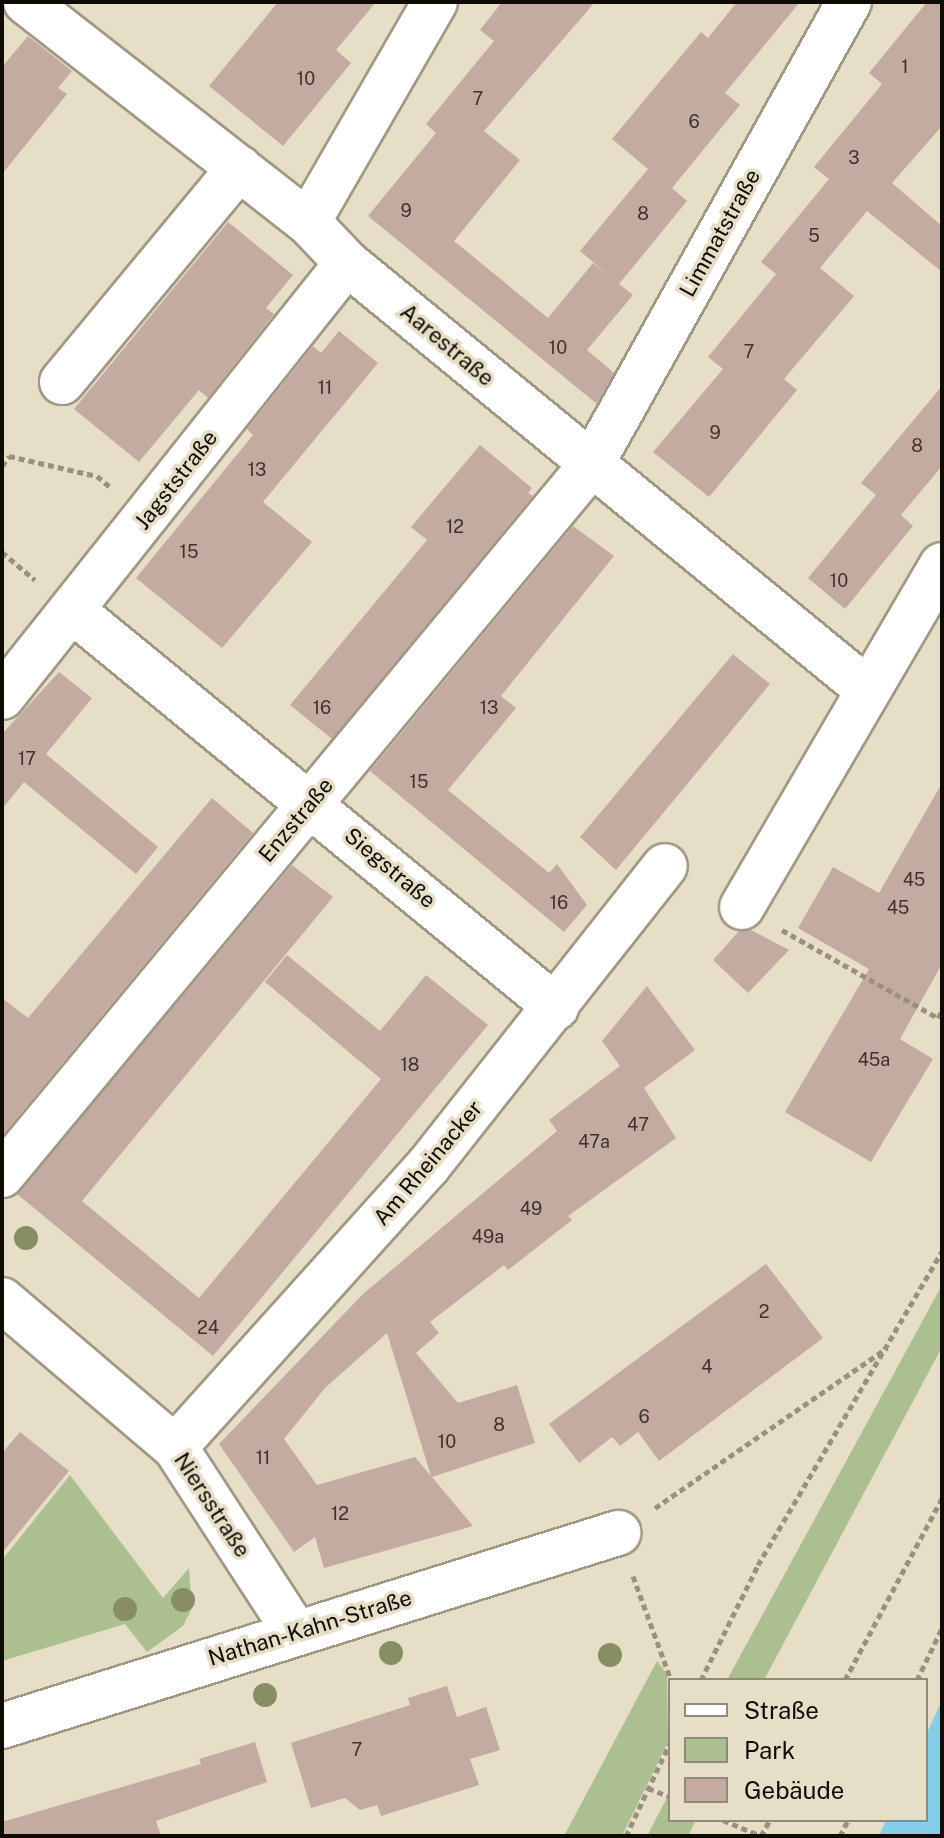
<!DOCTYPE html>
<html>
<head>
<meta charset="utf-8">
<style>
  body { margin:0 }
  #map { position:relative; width:944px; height:1838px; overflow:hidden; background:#e7dec7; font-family:"Public Sans",sans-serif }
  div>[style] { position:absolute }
  .green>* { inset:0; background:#acbf91 }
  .water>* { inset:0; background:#85ceea }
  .building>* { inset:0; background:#c4aba2 }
  .path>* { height:5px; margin-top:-2.5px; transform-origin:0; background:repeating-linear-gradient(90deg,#989180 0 6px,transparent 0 10px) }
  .roads { filter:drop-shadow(2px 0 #a19883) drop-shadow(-2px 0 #a19883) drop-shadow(0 2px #a19883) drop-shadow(0 -2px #a19883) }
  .minor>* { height:44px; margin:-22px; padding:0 22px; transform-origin:22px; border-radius:22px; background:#fff }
  .trees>* { width:24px; height:24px; margin:-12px; border-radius:50%; background:#878f62 }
  span { translate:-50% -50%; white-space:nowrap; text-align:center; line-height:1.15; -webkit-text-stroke:7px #e7dec7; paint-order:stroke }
  .number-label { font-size:18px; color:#3c342c }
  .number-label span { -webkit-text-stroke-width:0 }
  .street-label { font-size:22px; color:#0f0c05 }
  .frame { position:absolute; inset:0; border:4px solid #0f0c05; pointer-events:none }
  .legend { position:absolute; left:668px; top:1678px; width:260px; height:144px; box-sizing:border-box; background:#e7dec7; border:2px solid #918a79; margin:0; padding:10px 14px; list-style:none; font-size:24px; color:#0f0c05 }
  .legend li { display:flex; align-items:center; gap:16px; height:40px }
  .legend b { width:40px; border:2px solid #918a79 }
</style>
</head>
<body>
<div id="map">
  <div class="green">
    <i style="clip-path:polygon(942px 1285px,942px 1347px,764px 1680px,727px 1680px)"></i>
    <i style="clip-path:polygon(70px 1475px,163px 1598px,189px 1568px,192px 1608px,183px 1626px,147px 1652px,125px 1624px,2px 1661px,2px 1560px)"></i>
    <i style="clip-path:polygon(657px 1661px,667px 1674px,668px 1742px,622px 1836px,564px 1836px)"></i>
    <i style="clip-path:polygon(670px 1792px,670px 1820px,696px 1820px,688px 1836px,647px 1836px)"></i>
  </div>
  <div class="water">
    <i style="clip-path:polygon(942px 1700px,942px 1836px,879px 1836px,886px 1820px,926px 1820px,926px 1735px)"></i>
  </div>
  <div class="building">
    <i style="clip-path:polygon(278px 2px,376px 2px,336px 50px,351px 63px,283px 146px,209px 86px)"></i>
    <i style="clip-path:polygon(502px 2px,595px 2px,484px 131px,520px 160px,454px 241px,548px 318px,593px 263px,615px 281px,580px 251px,648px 169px,612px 139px,701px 32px,708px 38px,737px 2px,800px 2px,725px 93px,740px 105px,672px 188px,687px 201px,619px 284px,633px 295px,587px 350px,614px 373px,597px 404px,368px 216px,436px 133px,426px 124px,494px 41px,480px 30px)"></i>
    <i style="clip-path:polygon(927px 2px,942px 2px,942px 126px,892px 183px,942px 226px,942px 272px,867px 211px,820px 268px,854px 296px,784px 379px,797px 390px,709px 497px,653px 452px,723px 369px,708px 357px,776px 274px,761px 262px,829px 179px,814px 167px,882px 84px,869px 73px)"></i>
    <i style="clip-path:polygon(28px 36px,72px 71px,58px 88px,67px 94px,2px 174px,2px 67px)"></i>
    <i style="clip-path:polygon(228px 222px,293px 275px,266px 308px,274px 314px,208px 398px,199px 390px,139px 462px,74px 409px)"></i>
    <i style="clip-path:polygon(339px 331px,378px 363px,263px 502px,312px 542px,222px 648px,136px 578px,253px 435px,247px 429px,313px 346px,321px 353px)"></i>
    <i style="clip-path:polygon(942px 386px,942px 466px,901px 515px,913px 526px,845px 609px,808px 578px,876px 495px,861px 483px)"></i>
    <i style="clip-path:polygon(480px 445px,532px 488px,528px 493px,533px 496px,332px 739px,290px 705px,427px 540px,411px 527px)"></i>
    <i style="clip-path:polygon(573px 526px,614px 556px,501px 696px,516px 708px,448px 790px,549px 873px,557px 864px,587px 905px,564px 932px,370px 771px)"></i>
    <i style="clip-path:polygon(733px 654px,770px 684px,616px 870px,580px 837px)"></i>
    <i style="clip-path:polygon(59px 672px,92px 698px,46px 754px,158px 847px,136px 874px,24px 782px,2px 809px,2px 734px)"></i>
    <i style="clip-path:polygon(942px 783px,942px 964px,900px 1039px,933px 1059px,871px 1162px,785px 1112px,869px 969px,798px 928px,833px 867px,879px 893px)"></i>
    <i style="clip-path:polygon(212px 798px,253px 833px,2px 1136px,2px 998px,28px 1018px)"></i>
    <i style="clip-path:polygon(292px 865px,333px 897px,82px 1201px,199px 1298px,381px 1079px,265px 982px,287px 955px,380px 1031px,426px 975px,488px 1025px,213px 1356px,17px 1194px)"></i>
    <i style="clip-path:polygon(751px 930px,789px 950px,748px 993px,713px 960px,739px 931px)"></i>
    <i style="clip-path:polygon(evenodd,647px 986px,695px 1050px,644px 1088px,676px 1138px,568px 1216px,572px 1220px,508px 1270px,504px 1265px,430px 1322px,439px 1333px,416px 1353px,458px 1403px,517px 1385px,535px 1443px,432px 1477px,473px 1526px,324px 1568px,315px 1537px,294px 1552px,219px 1444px,363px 1294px,557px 1131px,549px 1120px,620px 1066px,602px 1041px,647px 986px,387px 1333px,431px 1476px,415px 1457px,317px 1485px,284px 1439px,325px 1388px,387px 1333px)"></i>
    <i style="clip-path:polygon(766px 1264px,823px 1338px,659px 1461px,638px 1432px,620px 1446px,612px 1437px,579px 1463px,549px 1424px)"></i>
    <i style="clip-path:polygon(20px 1432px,69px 1471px,2px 1553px,2px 1453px)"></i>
    <i style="clip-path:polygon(447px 1686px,457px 1717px,486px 1707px,500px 1750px,470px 1759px,479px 1785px,381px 1816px,377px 1805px,360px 1810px,345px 1798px,311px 1808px,291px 1743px,410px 1705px,408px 1698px)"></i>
    <i style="clip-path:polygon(255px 1742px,267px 1782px,156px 1821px,161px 1836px,2px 1836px,2px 1822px,201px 1764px,199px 1759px)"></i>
  </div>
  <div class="path">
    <i style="left:2px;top:466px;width:12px;rotate:-55deg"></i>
    <i style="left:9px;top:456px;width:90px;rotate:12.8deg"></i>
    <i style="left:97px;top:476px;width:17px;rotate:40deg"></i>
    <i style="left:2px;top:552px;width:43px;rotate:40.3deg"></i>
    <i style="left:782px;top:930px;width:179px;rotate:29.4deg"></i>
    <i style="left:938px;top:1018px;width:8px;rotate:-60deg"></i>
    <i style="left:655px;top:1508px;width:282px;rotate:-34.6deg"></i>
    <i style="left:633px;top:1576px;width:111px;rotate:69.9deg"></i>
    <i style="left:701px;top:1680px;width:128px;rotate:-63.6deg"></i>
    <i style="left:758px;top:1565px;width:364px;rotate:-59.6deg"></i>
    <i style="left:845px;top:1680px;width:206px;rotate:-61.9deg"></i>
    <i style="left:917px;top:1680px;width:58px;rotate:-64.3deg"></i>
    <i style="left:648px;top:1788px;width:24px;rotate:22deg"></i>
    <i style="left:723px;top:1820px;width:41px;rotate:22.8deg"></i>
    <i style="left:626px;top:1836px;width:103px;rotate:-64.7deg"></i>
    <i style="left:761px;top:1836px;width:18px;rotate:-61deg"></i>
    <i style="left:840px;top:1836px;width:18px;rotate:-63deg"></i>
  </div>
  <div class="roads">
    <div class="minor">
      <i style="left:26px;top:2px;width:358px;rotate:38deg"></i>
      <i style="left:308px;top:222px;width:57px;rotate:46.4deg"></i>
      <i style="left:347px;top:263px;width:674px;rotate:39.34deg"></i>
      <i style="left:308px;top:222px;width:254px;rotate:-60deg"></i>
      <i style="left:62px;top:382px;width:278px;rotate:-50.4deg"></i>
      <i style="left:73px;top:611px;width:625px;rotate:39.35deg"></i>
      <i style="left:2px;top:697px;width:554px;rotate:-51.52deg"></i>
      <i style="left:742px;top:907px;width:396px;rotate:-59.7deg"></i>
      <i style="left:2px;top:1175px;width:923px;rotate:-50.32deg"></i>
      <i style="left:591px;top:465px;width:530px;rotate:-60.87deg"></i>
      <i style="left:2px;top:1300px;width:227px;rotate:40.4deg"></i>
      <i style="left:175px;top:1447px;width:221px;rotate:57deg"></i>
      <i style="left:175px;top:1447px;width:378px;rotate:-48deg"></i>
      <i style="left:428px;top:1166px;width:382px;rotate:-51.7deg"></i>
      <i style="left:2px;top:1726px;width:646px;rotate:-17.4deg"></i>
    </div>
  </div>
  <div class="trees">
    <i style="left:26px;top:1238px"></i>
    <i style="left:183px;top:1600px"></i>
    <i style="left:125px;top:1609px"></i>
    <i style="left:391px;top:1653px"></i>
    <i style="left:610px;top:1655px"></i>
    <i style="left:265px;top:1695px"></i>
  </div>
  <div class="number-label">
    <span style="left:905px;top:67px">1</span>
    <span style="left:306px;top:79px">10</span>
    <span style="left:478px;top:99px">7</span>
    <span style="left:694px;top:122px">6</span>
    <span style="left:854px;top:158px">3</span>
    <span style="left:406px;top:211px">9</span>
    <span style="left:643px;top:214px">8</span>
    <span style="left:814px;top:236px">5</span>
    <span style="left:558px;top:348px">10</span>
    <span style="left:749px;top:352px">7</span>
    <span style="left:325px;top:388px">11</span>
    <span style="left:715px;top:433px">9</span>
    <span style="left:917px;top:446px">8</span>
    <span style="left:257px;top:470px">13</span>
    <span style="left:455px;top:527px">12</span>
    <span style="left:189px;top:552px">15</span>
    <span style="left:839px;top:581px">10</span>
    <span style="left:322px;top:708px">16</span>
    <span style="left:489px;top:708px">13</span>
    <span style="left:27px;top:759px">17</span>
    <span style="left:419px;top:782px">15</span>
    <span style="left:914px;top:880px">45</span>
    <span style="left:559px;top:903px">16</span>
    <span style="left:898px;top:908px">45</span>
    <span style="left:874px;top:1060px">45a</span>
    <span style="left:410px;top:1065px">18</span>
    <span style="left:638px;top:1125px">47</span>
    <span style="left:594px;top:1142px">47a</span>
    <span style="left:531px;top:1209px">49</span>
    <span style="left:488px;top:1237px">49a</span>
    <span style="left:764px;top:1312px">2</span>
    <span style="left:208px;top:1328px">24</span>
    <span style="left:707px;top:1367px">4</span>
    <span style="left:644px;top:1417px">6</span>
    <span style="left:499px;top:1425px">8</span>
    <span style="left:447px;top:1442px">10</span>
    <span style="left:263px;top:1458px">11</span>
    <span style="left:340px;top:1514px">12</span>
    <span style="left:357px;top:1750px">7</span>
  </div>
  <div class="street-label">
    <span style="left:720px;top:233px;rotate:-61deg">Limmatstraße</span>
    <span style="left:447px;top:345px;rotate:40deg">Aarestraße</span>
    <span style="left:176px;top:480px;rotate:-52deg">Jagststraße</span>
    <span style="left:296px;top:820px;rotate:-50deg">Enzstraße</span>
    <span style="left:390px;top:868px;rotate:40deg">Siegstraße</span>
    <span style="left:428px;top:1163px;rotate:-50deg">Am Rheinacker</span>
    <span style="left:212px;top:1505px;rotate:57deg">Niersstraße</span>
    <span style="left:310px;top:1628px;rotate:-17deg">Nathan-Kahn-Straße</span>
  </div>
  <div class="frame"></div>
  <ul class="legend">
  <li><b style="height:10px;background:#fff"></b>Straße</li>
  <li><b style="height:22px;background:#acbf91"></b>Park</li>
  <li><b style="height:22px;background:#c4aba2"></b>Gebäude</li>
  </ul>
</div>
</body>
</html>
